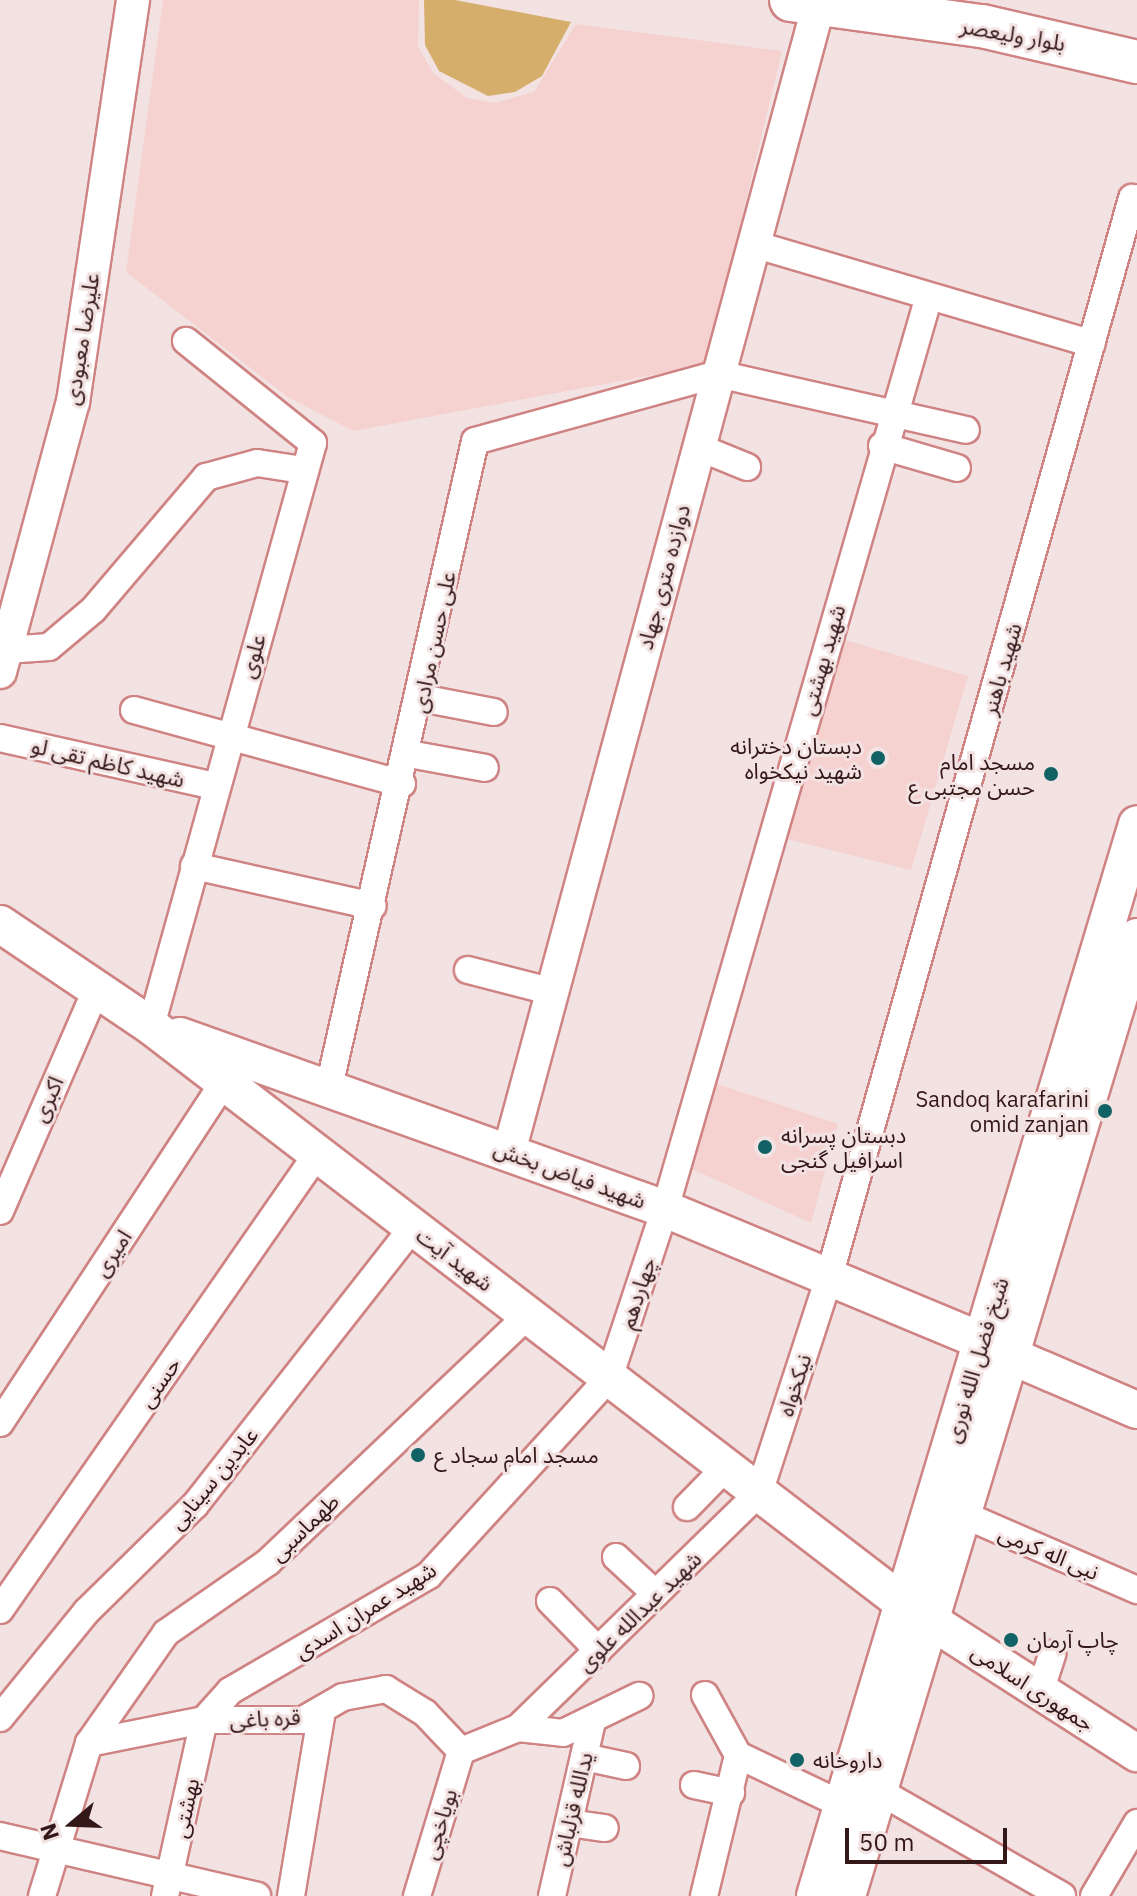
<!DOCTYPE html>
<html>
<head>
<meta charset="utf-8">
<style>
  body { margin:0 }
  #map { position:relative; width:1137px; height:1896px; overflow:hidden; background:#f3e2e2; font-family:"IBM Plex Sans","Noto Sans Arabic",sans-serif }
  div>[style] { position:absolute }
  .built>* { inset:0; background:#f5d1d0 }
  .green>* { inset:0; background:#d5ae6c }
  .roads { filter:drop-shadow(2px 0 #cf8383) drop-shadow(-2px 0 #cf8383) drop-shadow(0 2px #cf8383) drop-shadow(0 -2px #cf8383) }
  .minor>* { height:26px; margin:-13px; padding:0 13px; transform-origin:13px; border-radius:13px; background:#fff }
  .tertiary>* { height:32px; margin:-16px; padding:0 16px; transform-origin:16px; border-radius:16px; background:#fff }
  .secondary>* { height:36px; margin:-18px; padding:0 18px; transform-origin:18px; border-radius:18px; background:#fff }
  .primary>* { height:42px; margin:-21px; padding:0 21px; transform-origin:21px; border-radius:21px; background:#fff }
  .dots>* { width:22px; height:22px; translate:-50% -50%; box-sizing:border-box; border:4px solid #f3e2e2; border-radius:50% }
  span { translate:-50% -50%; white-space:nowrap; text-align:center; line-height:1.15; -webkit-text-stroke:6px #f3e2e2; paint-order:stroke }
  .street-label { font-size:22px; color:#341717 }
  .poi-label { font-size:22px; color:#341717 }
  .right { translate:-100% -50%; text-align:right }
  .left { translate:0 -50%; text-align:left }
  .north { position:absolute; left:32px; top:1784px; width:80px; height:80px; -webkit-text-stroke:6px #f3e2e2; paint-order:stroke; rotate:251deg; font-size:22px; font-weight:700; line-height:32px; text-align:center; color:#341717 }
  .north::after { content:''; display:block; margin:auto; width:28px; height:36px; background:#341717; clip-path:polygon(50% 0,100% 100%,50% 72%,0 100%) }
  .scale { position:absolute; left:845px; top:1828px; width:162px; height:36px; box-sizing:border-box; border:4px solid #341717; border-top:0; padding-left:10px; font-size:24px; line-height:28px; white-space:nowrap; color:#341717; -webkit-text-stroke:6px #f3e2e2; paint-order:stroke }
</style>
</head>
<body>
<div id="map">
  <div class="built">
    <i style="clip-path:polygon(163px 0,419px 0,418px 46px,433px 73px,467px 98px,495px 103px,534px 92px,576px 24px,782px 51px,706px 365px,353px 431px,288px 397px,126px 272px)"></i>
    <i style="clip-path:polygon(845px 640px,968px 676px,911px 870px,787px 839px)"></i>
    <i style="clip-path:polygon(714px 1083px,838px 1124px,811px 1223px,692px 1169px)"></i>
  </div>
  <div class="green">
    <i style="clip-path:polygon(424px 0,455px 0,571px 22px,542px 76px,515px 92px,488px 96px,439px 71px,425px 45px)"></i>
  </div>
  <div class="roads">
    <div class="minor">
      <i style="left:753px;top:244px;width:353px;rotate:16.4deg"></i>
      <i style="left:882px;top:446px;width:78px;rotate:16.3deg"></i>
      <i style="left:698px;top:447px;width:53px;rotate:22.2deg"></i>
      <i style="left:6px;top:650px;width:43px;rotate:-4deg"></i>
      <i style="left:49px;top:647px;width:57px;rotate:-40.1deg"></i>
      <i style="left:93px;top:610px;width:175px;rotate:-49.6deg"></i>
      <i style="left:206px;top:477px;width:53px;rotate:-15.4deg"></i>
      <i style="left:257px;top:463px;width:47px;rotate:8.7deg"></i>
      <i style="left:421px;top:698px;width:74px;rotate:10.9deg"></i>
      <i style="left:134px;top:710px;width:278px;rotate:15.4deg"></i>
      <i style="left:0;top:738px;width:220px;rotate:12.6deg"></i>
      <i style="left:409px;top:754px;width:77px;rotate:10.4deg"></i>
      <i style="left:194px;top:866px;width:183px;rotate:12.6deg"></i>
      <i style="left:468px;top:970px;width:85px;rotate:14.4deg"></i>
      <i style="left:151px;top:1026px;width:605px;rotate:-74.47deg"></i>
      <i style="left:313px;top:443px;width:163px;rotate:-141.2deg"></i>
      <i style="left:329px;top:1087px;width:662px;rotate:-77.26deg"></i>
      <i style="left:475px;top:441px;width:252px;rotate:-15.4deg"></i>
      <i style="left:718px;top:374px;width:254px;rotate:12.7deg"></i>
      <i style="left:0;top:1211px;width:243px;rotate:-66.5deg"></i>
      <i style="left:0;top:1423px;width:408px;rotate:-56.7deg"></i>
      <i style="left:687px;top:1507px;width:56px;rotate:-45.7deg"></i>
      <i style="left:962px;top:1514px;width:191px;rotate:23.5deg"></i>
      <i style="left:616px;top:1557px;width:54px;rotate:42.8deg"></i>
      <i style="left:550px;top:1601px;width:69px;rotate:45.6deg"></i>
      <i style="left:0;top:1610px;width:555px;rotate:-55.19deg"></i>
      <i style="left:1040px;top:1692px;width:40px;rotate:-72deg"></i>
      <i style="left:705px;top:1695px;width:68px;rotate:61.2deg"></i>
      <i style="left:738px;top:1755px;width:116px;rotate:25.5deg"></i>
      <i style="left:0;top:1718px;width:138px;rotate:-50.9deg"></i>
      <i style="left:87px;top:1611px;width:151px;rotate:-44.5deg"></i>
      <i style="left:195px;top:1505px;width:353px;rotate:-51.9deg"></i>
      <i style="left:518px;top:1728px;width:337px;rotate:-44.3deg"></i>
      <i style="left:759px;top:1493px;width:227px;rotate:-72deg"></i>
      <i style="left:829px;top:1277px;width:1121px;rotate:-74.31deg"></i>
      <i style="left:89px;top:1743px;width:117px;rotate:-11.3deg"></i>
      <i style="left:204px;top:1720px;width:99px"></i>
      <i style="left:303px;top:1720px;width:46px;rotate:-29.9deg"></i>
      <i style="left:343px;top:1697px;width:44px;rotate:-10.5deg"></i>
      <i style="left:386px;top:1689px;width:46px;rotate:31.6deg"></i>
      <i style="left:425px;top:1713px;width:52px;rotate:46.5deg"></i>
      <i style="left:461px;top:1751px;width:61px;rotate:-22deg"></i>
      <i style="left:518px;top:1728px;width:45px;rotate:6.3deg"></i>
      <i style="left:563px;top:1733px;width:85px;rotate:-26deg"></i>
      <i style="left:584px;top:1757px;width:43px;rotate:12.1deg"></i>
      <i style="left:694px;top:1785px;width:38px;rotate:12deg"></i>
      <i style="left:879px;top:1791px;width:211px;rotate:29.8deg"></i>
      <i style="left:569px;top:1823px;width:36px;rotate:8deg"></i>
      <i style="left:0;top:1836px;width:264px;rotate:13.1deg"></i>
      <i style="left:42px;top:1896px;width:160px;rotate:-72.9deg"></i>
      <i style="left:89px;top:1743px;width:134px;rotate:-55deg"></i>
      <i style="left:166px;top:1633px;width:124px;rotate:-34.8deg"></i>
      <i style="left:268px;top:1562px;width:359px;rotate:-43.5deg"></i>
      <i style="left:165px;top:1896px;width:180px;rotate:-77.5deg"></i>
      <i style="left:204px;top:1720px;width:39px;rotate:-48deg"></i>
      <i style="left:230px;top:1691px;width:230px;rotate:-30.2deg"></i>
      <i style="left:429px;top:1575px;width:267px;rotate:-47.6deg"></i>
      <i style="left:609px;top:1378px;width:178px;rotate:-71.7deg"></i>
      <i style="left:665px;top:1209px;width:950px;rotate:-73.87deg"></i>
      <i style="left:291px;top:1896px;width:189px;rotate:-80.5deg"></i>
      <i style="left:417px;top:1896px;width:152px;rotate:-73.1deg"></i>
      <i style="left:552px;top:1896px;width:180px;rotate:-77.1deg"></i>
      <i style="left:704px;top:1896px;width:145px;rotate:-76.4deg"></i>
      <i style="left:1094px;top:1896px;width:85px;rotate:-59.5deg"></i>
    </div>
    <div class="tertiary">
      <i style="left:0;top:672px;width:280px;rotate:-74.9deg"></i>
      <i style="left:73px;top:402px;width:406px;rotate:-81.5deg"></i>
      <i style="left:509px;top:1152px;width:1189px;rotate:-74.89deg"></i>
    </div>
    <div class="secondary">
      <i style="left:0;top:924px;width:182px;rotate:34deg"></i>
      <i style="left:151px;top:1026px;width:948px;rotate:37.5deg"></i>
      <i style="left:903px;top:1603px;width:278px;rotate:32.7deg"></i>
      <i style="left:180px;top:1036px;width:515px;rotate:19.63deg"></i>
      <i style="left:665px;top:1209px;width:343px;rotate:22.6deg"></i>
      <i style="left:1009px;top:1355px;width:139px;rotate:23.3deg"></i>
      <i style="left:815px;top:1896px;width:1119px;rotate:-73.28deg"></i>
      <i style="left:847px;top:1896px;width:1002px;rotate:-73.17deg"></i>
    </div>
    <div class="primary">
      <i style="left:791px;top:0;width:193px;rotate:7.8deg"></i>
      <i style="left:982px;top:26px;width:159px;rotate:13.1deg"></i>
    </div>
  </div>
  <div class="dots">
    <i style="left:878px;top:758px;background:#116265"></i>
    <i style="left:1051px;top:774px;background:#116265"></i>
    <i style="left:1105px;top:1111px;background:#116265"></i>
    <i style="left:765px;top:1147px;background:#116265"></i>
    <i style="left:418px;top:1455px;background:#116265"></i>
    <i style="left:1011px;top:1640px;background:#116265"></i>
    <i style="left:797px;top:1760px;background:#116265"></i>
  </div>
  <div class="street-label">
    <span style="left:1013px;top:34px;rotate:10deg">بلوار ولیعصر</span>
    <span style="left:81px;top:339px;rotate:-81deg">علیرضا معبودی</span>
    <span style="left:663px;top:577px;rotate:-75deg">دوازده متری جهاد</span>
    <span style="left:433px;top:642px;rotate:-78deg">علی حسن مرادی</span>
    <span style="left:252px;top:656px;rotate:-74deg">علوی</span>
    <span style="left:822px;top:660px;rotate:-74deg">شهید بهشتی</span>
    <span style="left:1001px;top:669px;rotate:-74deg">شهید باهنر</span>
    <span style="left:108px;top:762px;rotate:13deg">شهید کاظم تقی لو</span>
    <span style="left:47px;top:1099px;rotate:-66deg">اکبری</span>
    <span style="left:570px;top:1174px;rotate:20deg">شهید فیاض بخش</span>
    <span style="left:112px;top:1253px;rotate:-57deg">امیری</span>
    <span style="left:455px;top:1259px;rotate:37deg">شهید آیت</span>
    <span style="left:637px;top:1293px;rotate:-72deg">چهاردهم</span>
    <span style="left:976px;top:1360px;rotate:-73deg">شیخ فضل الله نوری</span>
    <span style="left:159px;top:1382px;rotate:-55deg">حسنی</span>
    <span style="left:794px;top:1385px;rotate:-72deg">نیکخواه</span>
    <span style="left:213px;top:1478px;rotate:-50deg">عابدین سینایی</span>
    <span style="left:304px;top:1527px;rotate:-44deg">طهماسبی</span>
    <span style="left:1049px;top:1552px;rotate:23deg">نبی اله کرمی</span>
    <span style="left:365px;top:1610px;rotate:-32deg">شهید عمران اسدی</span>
    <span style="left:639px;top:1611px;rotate:-44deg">شهید عبدالله علوی</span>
    <span style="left:1033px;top:1687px;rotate:33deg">جمهوری اسلامی</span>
    <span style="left:265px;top:1718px;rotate:-3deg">قره باغی</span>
    <span style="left:185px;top:1808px;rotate:-78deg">بهشتی</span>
    <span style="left:572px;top:1809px;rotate:-77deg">یدالله قزلباش</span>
    <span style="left:439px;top:1824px;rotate:-73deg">بویاخچی</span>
  </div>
  <div class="poi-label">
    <span class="right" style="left:862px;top:758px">دبستان دخترانه<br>شهید نیکخواه</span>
    <span class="right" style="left:1035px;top:774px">مسجد امام<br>حسن مجتبی ع</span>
    <span class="right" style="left:1089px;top:1111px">Sandoq karafarini<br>omid zanjan</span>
    <span class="left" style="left:781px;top:1147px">دبستان پسرانه<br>اسرافیل گنجی</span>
    <span class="left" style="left:434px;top:1455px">مسجد امام سجاد ع</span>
    <span class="left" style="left:1027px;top:1640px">چاپ آرمان</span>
    <span class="left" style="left:813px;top:1760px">داروخانه</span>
  </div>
  <div class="north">N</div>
  <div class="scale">50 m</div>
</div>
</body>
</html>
